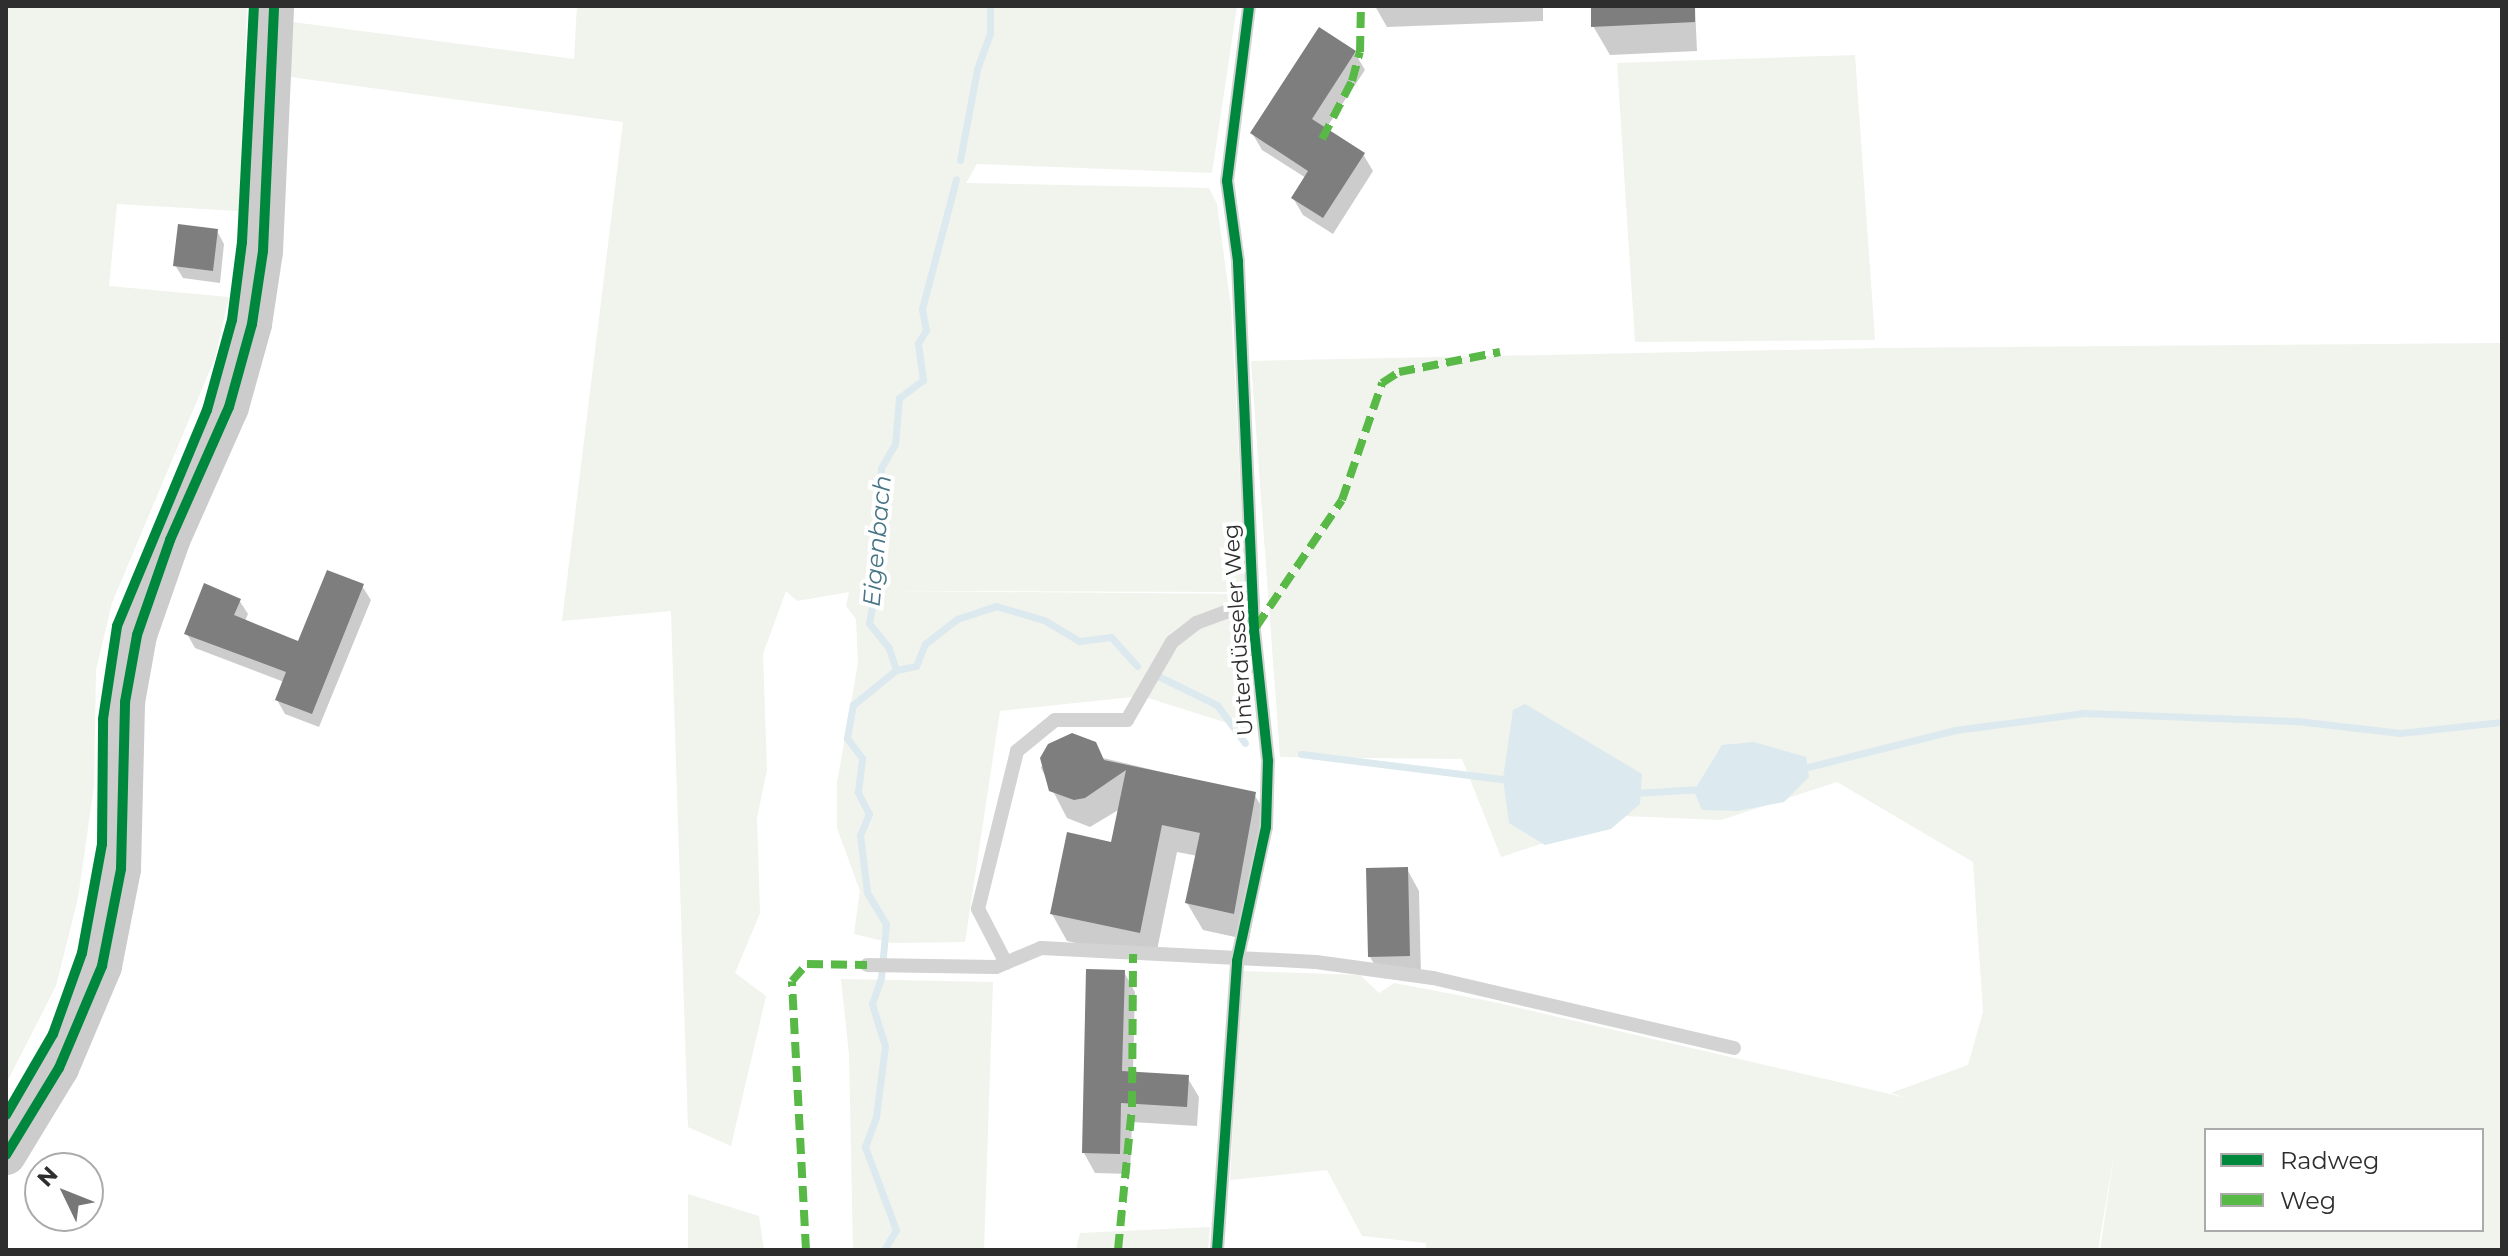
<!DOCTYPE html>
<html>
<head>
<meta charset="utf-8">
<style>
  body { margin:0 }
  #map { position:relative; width:2508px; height:1256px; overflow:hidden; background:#fff; font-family:Montserrat,sans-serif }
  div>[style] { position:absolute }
  .green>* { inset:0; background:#f1f3ed }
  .water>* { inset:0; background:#dce9ee }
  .shadow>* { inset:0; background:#0003 }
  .stream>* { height:7px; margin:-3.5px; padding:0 3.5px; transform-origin:3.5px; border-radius:3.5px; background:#dce9ee }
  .building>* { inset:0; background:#7e7e7e }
  .lane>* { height:14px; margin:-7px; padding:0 7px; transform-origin:7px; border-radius:7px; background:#d3d3d3 }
  .secondary>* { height:40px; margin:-20px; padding:0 20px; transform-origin:20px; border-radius:20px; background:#ccc }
  .quiet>* { height:8px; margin-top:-4px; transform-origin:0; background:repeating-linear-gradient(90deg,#58b947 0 16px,transparent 0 24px) }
  .cycleway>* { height:10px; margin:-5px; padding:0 5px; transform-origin:5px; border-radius:5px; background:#00873e }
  span { translate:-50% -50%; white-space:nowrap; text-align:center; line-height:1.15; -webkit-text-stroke:8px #fff; paint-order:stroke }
  .street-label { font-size:22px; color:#2e2e2e }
  .water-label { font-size:24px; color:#477586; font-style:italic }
  .frame { position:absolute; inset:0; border:8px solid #2e2e2e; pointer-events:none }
  .legend { position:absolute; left:2204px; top:1128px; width:280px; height:104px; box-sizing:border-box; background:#fff; border:2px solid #ababab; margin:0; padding:10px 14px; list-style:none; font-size:24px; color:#2e2e2e }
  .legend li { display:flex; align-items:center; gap:16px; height:40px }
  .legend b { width:40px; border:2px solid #ababab }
  .north { position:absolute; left:24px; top:1152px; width:80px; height:80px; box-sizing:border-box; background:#fff; border:2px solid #ababab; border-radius:50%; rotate:313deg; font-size:22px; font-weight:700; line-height:32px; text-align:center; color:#2e2e2e }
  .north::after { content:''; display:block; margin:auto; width:28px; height:36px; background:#777; clip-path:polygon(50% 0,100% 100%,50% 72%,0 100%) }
</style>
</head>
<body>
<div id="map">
  <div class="green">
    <i style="clip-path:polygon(6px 6px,247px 6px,239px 211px,117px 204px,109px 286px,229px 297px,215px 358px,112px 603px,96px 670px,94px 786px,78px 898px,56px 986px,6px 1084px)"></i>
    <i style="clip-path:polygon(577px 6px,1237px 6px,1212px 173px,977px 164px,966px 183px,1209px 188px,1217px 204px,1231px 308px,1246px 592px,882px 591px,1244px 594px,1249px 730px,1142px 696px,1000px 711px,965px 942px,892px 943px,854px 934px,860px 891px,837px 828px,837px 783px,858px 663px,856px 619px,846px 606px,849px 592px,797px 601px,786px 591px,763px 654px,767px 770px,757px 818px,760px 913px,735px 973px,766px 996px,731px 1146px,688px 1127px,671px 611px,562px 621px,623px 122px,283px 76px,285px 21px,574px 59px)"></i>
    <i style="clip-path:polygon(1855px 55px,1875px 340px,1635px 342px,1617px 63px)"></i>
    <i style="clip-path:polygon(evenodd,2502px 343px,2502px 1250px,2100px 1250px,2115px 1148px,2098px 1250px,1426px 1250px,1426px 1243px,1362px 1236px,1327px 1170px,1230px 1180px,1242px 971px,1360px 975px,1379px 993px,1394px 983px,1489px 1001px,1907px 1098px,1891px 1093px,1968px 1065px,1983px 1012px,1973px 862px,1837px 782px,1721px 820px,1625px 816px,1501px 857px,1462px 759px,1280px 757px,1251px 361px,1883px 348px,2502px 343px,2206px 1130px,2482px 1130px,2482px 1230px,2206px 1230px,2206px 1130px)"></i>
    <i style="clip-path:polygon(841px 979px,993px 982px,984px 1250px,853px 1250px,849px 1054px)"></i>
    <i style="clip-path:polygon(688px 1194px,759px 1216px,764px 1250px,688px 1250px)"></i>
    <i style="clip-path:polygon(1210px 1227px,1208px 1250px,1076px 1250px,1080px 1233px)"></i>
  </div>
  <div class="water">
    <i style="clip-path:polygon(1525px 704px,1642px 774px,1640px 804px,1611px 829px,1545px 845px,1509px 823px,1503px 779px,1513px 710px)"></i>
    <i style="clip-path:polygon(1754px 742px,1806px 757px,1809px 777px,1784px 802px,1737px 811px,1702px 810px,1694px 791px,1722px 745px)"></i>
  </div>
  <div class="shadow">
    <i style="clip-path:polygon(1375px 6px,1543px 6px,1543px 21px,1387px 27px)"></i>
    <i style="clip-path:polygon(1593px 6px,1695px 6px,1697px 51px,1610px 55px,1593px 26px)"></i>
    <i style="clip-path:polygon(1355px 53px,1365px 70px,1325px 130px,1363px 154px,1373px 171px,1333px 234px,1303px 215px,1293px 198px,1306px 178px,1262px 150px,1252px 133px)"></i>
    <i style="clip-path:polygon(217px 231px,224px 244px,220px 283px,183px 278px,175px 265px)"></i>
    <i style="clip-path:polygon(362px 586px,371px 600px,319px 727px,285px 714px,277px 700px,284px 682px,195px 648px,187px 634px,239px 600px,248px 614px,245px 621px,299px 644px)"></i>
    <i style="clip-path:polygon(1049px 745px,1254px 794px,1270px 821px,1249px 940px,1203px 930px,1187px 903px,1198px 856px,1177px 852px,1155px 960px,1067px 941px,1052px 914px,1113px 844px,1120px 809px,1090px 827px,1067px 818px,1041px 768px)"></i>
    <i style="clip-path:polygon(1407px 869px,1419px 891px,1421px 977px,1382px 978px,1370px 957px)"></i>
    <i style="clip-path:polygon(1124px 972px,1135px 992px,1133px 1073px,1187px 1077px,1199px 1097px,1197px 1126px,1132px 1122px,1130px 1174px,1095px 1173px,1084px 1153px)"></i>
  </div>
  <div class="stream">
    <i style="left:960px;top:160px;width:93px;rotate:-79.4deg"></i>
    <i style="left:977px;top:69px;width:38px;rotate:-70deg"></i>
    <i style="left:990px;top:33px;width:27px;rotate:-90deg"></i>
    <i style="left:896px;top:670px;width:20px;rotate:-11deg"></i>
    <i style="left:916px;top:666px;width:24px;rotate:-68deg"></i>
    <i style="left:925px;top:644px;width:41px;rotate:-38deg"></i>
    <i style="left:957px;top:619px;width:41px;rotate:-18.4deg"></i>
    <i style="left:996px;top:606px;width:50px;rotate:16.3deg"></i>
    <i style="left:1044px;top:620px;width:41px;rotate:31deg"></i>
    <i style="left:1079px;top:641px;width:32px;rotate:-7deg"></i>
    <i style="left:1111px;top:637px;width:39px;rotate:48deg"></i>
    <i style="left:1158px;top:676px;width:66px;rotate:26.2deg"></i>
    <i style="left:1217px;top:705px;width:47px;rotate:53.6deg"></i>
    <i style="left:1301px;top:754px;width:212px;rotate:7.1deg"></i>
    <i style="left:1804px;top:768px;width:156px;rotate:-14.1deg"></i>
    <i style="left:1955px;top:730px;width:130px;rotate:-7.5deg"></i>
    <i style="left:2084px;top:713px;width:213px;rotate:2.2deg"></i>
    <i style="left:2297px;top:721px;width:104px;rotate:6.6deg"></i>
    <i style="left:2400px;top:733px;width:103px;rotate:-6.2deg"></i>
    <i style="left:1634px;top:793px;width:68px;rotate:-3.4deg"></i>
    <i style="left:884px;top:1250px;width:23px;rotate:-59deg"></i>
    <i style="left:896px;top:1230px;width:89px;rotate:-110.5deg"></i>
    <i style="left:865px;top:1147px;width:32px;rotate:-70deg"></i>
    <i style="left:876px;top:1117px;width:72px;rotate:-82.8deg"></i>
    <i style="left:885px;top:1046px;width:44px;rotate:-107.2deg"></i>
    <i style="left:872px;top:1004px;width:28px;rotate:-71deg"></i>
    <i style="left:881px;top:978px;width:54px;rotate:-84.7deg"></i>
    <i style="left:886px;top:924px;width:37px;rotate:-121deg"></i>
    <i style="left:867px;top:892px;width:57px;rotate:-97deg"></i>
    <i style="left:860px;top:835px;width:23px;rotate:-67deg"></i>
    <i style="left:869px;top:814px;width:25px;rotate:-117deg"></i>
    <i style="left:858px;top:792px;width:34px;rotate:-83deg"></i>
    <i style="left:862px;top:758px;width:25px;rotate:-127deg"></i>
    <i style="left:847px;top:738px;width:34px;rotate:-80deg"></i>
    <i style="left:853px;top:705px;width:55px;rotate:-39.1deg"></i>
    <i style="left:896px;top:670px;width:23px;rotate:-108deg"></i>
    <i style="left:889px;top:648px;width:32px;rotate:-129deg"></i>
    <i style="left:869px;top:623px;width:43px;rotate:-79.2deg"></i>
    <i style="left:877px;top:581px;width:113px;rotate:-88deg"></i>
    <i style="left:881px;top:468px;width:28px;rotate:-60deg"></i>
    <i style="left:895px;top:444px;width:46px;rotate:-85deg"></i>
    <i style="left:899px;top:398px;width:30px;rotate:-37deg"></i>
    <i style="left:923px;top:380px;width:37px;rotate:-98deg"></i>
    <i style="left:918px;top:343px;width:15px;rotate:-58deg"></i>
    <i style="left:926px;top:330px;width:21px;rotate:-101deg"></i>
    <i style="left:922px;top:309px;width:134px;rotate:-75.3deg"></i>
  </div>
  <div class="building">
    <i style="clip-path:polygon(1591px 6px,1695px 6px,1695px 22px,1591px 27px)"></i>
    <i style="clip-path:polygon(1319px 27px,1356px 51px,1312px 119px,1365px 153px,1323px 218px,1291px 198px,1308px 171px,1250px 133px)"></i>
    <i style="clip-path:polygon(178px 224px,218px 229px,213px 271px,173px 266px)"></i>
    <i style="clip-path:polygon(327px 570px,364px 584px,312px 714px,275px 700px,286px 672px,184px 634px,204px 583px,241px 599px,234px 615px,298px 641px)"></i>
    <i style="clip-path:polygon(1072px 733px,1096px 742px,1104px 760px,1256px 792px,1234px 914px,1185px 903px,1200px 833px,1162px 825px,1140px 933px,1050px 914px,1067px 832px,1111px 842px,1126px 770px,1085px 798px,1074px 800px,1049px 791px,1040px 758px,1048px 744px)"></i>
    <i style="clip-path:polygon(1408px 867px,1410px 956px,1368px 957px,1366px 868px)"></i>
    <i style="clip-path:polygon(1086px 969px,1125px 970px,1122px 1071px,1189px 1075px,1187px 1107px,1121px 1103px,1120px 1154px,1082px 1153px)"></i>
  </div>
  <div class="lane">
    <i style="left:1006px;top:963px;width:61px;rotate:-117.4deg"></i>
    <i style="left:978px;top:909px;width:163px;rotate:-76.1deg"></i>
    <i style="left:1017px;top:751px;width:49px;rotate:-39.2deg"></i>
    <i style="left:1055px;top:720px;width:72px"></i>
    <i style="left:1127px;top:720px;width:90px;rotate:-60deg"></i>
    <i style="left:1172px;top:642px;width:31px;rotate:-38deg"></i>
    <i style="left:1196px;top:623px;width:61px;rotate:-20.2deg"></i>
    <i style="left:867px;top:965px;width:129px;rotate:0.9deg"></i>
    <i style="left:996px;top:967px;width:49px;rotate:-22.9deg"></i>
    <i style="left:1041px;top:948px;width:275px;rotate:2.9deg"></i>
    <i style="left:1316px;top:962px;width:118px;rotate:7.8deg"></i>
    <i style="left:1433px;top:978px;width:309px;rotate:13.1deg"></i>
    <i style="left:1217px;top:1250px;width:290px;rotate:-86deg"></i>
    <i style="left:1237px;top:961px;width:137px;rotate:-77.8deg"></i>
    <i style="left:1266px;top:827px;width:66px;rotate:-88.3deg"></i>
    <i style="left:1268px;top:761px;width:132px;rotate:-96.1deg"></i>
    <i style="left:1254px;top:630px;width:369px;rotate:-92.5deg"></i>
    <i style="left:1238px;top:261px;width:81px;rotate:-97.8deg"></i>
    <i style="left:1227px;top:181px;width:176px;rotate:-82.8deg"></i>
  </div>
  <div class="secondary">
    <i style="left:6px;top:1155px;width:102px;rotate:-58.7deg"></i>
    <i style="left:59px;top:1068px;width:111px;rotate:-67.1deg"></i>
    <i style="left:102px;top:966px;width:99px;rotate:-78.9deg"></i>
    <i style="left:121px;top:869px;width:167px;rotate:-88.6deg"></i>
    <i style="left:125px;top:702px;width:68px;rotate:-79.8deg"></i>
    <i style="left:137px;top:635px;width:101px;rotate:-70.8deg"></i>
    <i style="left:170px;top:540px;width:145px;rotate:-66.1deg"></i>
    <i style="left:229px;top:407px;width:86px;rotate:-74.5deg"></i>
    <i style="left:252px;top:324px;width:74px;rotate:-81.4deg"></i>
    <i style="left:263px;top:251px;width:245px;rotate:-87.4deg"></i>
  </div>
  <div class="quiet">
    <i style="left:1322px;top:139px;width:65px;rotate:-62.7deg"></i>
    <i style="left:1352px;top:81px;width:30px;rotate:-75deg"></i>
    <i style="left:1360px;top:52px;width:46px;rotate:-88.8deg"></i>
    <i style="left:1256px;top:627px;width:153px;rotate:-55.9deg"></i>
    <i style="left:1342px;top:500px;width:124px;rotate:-71.1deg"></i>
    <i style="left:1382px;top:383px;width:20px;rotate:-33deg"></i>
    <i style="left:1399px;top:372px;width:103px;rotate:-11.2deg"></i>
    <i style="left:806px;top:1250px;width:269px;rotate:-93deg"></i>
    <i style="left:792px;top:981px;width:23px;rotate:-49deg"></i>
    <i style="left:807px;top:964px;width:60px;rotate:1deg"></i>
    <i style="left:1118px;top:1250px;width:144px;rotate:-84.4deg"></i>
    <i style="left:1132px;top:1107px;width:153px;rotate:-89.6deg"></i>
  </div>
  <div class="cycleway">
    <i style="left:6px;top:1115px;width:94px;rotate:-59.9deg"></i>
    <i style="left:53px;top:1034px;width:86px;rotate:-70.3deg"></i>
    <i style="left:82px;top:953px;width:111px;rotate:-79.6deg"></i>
    <i style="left:102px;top:844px;width:125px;rotate:-89.5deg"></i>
    <i style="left:103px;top:719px;width:94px;rotate:-81.4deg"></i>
    <i style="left:117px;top:626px;width:234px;rotate:-67.4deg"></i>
    <i style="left:207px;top:410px;width:93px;rotate:-74.5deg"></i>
    <i style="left:232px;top:320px;width:79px;rotate:-82.7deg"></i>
    <i style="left:242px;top:242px;width:236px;rotate:-87.1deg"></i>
    <i style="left:6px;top:1155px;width:102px;rotate:-58.7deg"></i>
    <i style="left:59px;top:1068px;width:111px;rotate:-67.1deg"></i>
    <i style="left:102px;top:966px;width:99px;rotate:-78.9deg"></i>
    <i style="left:121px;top:869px;width:167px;rotate:-88.6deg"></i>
    <i style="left:125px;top:702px;width:68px;rotate:-79.8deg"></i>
    <i style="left:137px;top:635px;width:101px;rotate:-70.8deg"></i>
    <i style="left:170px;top:540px;width:145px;rotate:-66.1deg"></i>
    <i style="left:229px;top:407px;width:86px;rotate:-74.5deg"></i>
    <i style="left:252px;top:324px;width:74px;rotate:-81.4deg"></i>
    <i style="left:263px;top:251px;width:245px;rotate:-87.4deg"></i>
    <i style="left:1217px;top:1250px;width:290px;rotate:-86deg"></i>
    <i style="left:1237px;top:961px;width:137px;rotate:-77.8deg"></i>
    <i style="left:1266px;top:827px;width:66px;rotate:-88.3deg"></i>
    <i style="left:1268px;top:761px;width:132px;rotate:-96.1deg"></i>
    <i style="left:1254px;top:630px;width:369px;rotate:-92.5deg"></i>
    <i style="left:1238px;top:261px;width:81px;rotate:-97.8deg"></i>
    <i style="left:1227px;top:181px;width:176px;rotate:-82.8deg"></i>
  </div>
  <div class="street-label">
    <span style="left:1238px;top:630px;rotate:-94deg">Unterdüsseler Weg</span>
  </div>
  <div class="water-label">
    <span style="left:877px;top:541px;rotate:-85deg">Eigenbach</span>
  </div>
  <div class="frame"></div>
  <ul class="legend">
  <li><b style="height:10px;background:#00873e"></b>Radweg</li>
  <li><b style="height:10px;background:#58b947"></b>Weg</li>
  </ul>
  <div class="north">N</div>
</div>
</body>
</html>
